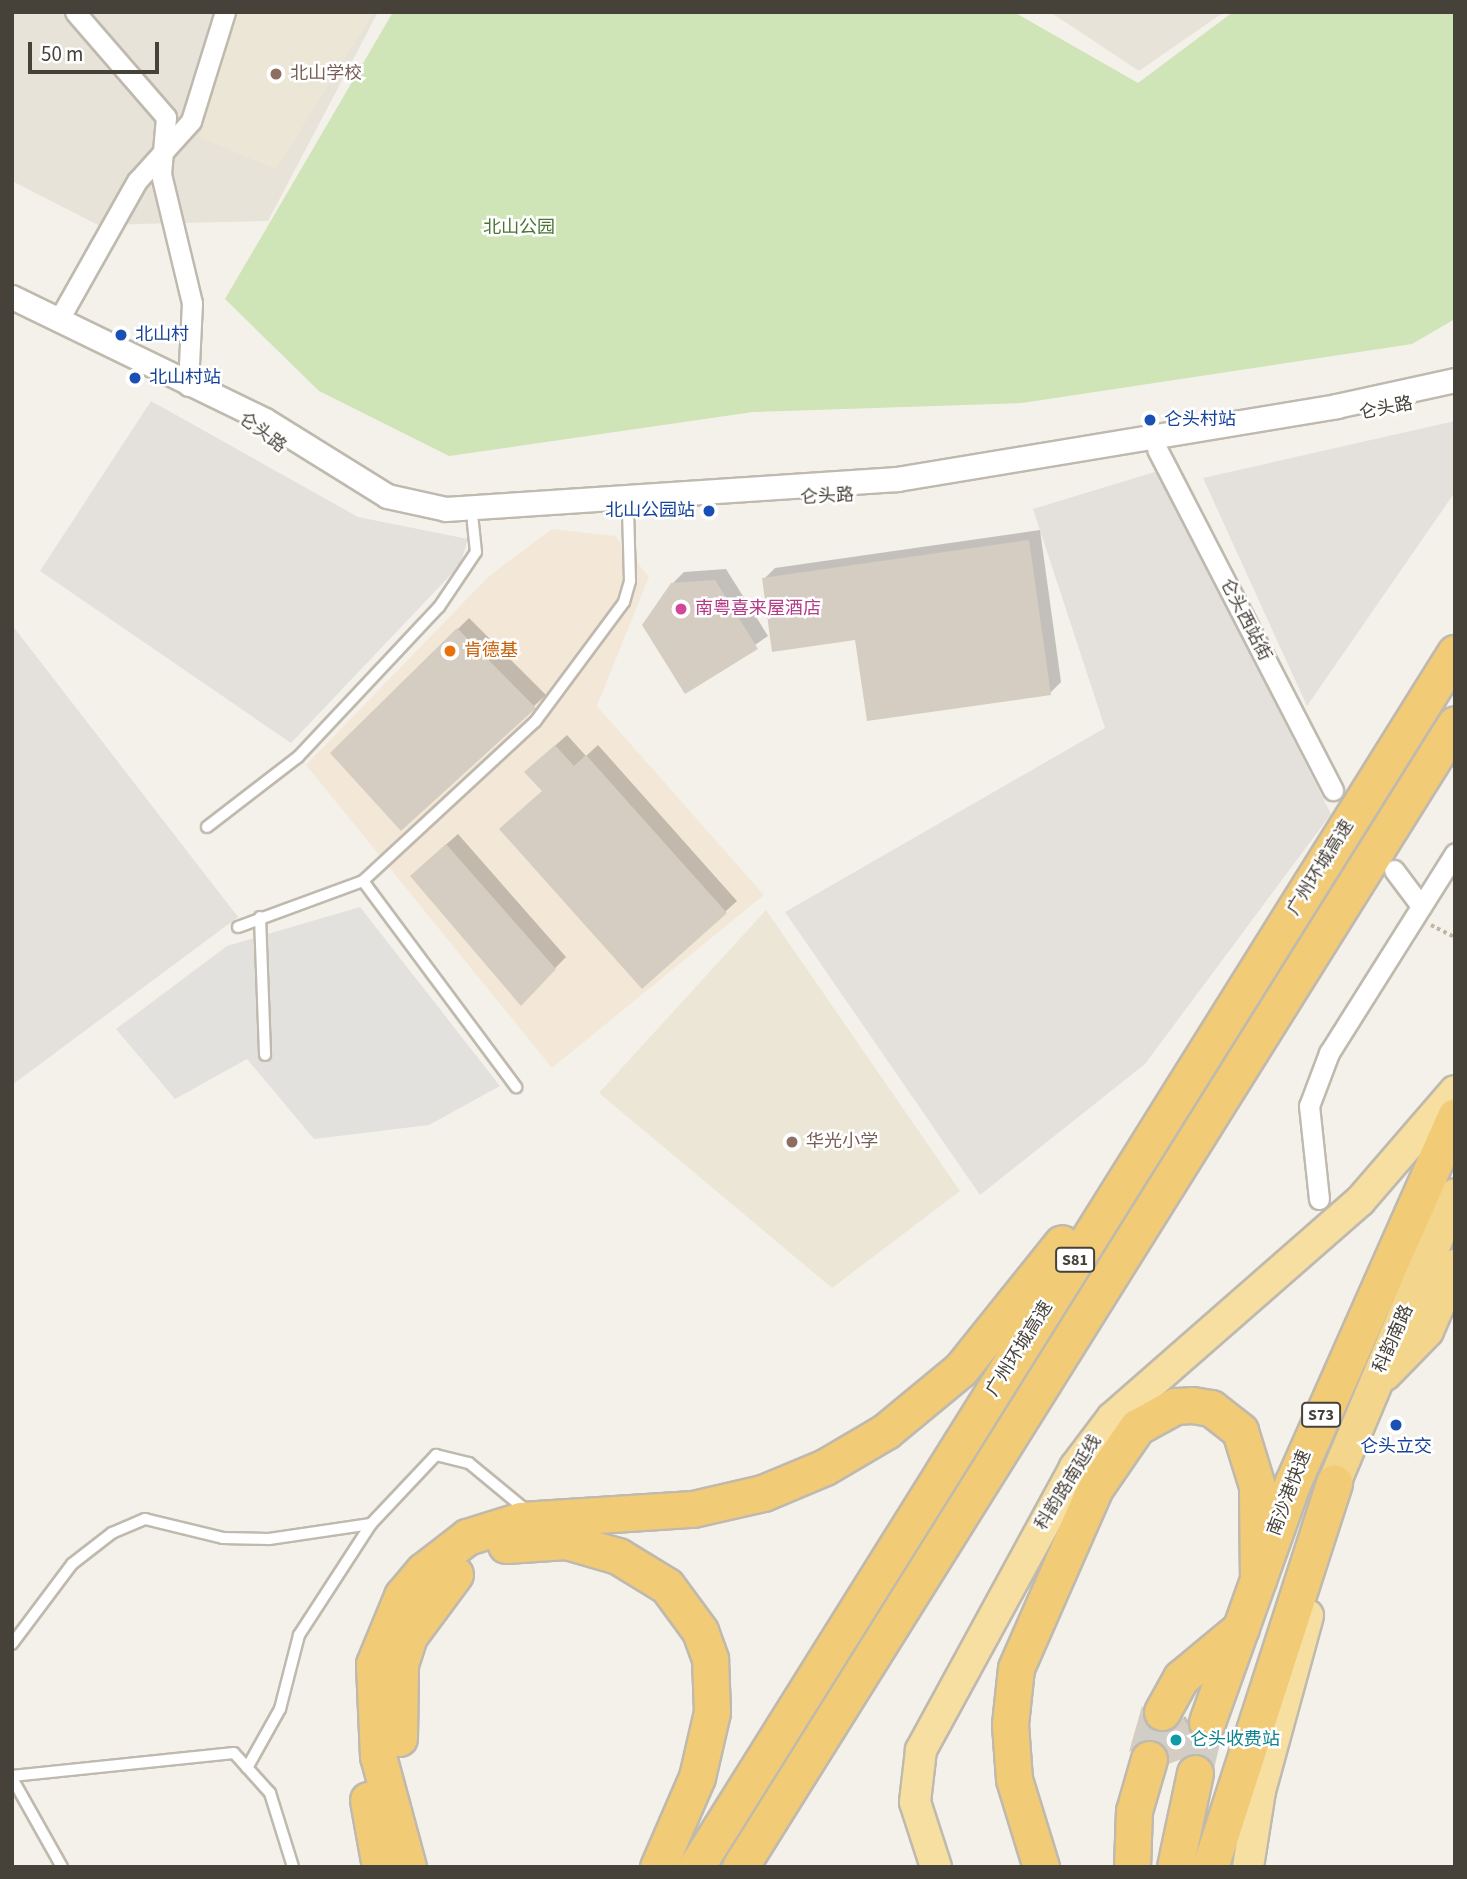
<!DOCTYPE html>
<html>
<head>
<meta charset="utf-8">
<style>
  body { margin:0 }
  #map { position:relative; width:1467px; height:1879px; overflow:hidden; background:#f4f1eb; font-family:"Source Sans 3","Noto Sans SC",sans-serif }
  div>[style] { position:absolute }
  .residential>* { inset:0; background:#e7e3d9 }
  .commercial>* { inset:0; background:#f3e8d8 }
  .industrial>* { inset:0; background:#e4e0dc }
  .education>* { inset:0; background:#ece6d6 }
  .green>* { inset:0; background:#cfe4b7 }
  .parking>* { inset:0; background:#e3e1de }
  .shadow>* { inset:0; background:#0003 }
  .building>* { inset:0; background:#d5cdc1 }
  .motorway-tunnel>* { height:35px; margin-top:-17.5px; transform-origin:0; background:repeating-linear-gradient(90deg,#d1cec7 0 35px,transparent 0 53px) }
  .path>* { height:3.5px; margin-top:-1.75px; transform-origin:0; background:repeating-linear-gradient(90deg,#bfb5a0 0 3.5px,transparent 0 7px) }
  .roads { filter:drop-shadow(2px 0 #bfb9ae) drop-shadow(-2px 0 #bfb9ae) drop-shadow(0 2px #bfb9ae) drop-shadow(0 -2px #bfb9ae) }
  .service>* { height:10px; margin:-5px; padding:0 5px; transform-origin:5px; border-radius:5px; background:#fff }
  .minor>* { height:19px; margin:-9.5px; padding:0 9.5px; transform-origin:9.5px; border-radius:9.5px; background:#fff }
  .tertiary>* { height:23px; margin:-11.5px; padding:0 11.5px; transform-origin:11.5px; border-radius:11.5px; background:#fff }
  .primary>* { height:30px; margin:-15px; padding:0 15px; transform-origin:15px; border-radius:15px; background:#f6dfa1 }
  .trunk>* { height:32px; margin:-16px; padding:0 16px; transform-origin:16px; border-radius:16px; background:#f4d58c }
  .motorway>* { height:35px; margin:-17.5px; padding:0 17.5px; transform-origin:17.5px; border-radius:17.5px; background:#f2cb77 }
  .dots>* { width:19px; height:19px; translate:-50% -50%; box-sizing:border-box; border:4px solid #fff; border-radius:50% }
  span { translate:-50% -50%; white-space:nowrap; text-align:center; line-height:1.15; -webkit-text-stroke:5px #fff; paint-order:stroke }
  .shield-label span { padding:2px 5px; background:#fff; border:2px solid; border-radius:5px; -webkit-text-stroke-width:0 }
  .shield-label { font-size:16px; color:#474239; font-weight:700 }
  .education-label { font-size:18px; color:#785e54 }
  .left { translate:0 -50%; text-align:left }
  .park-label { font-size:18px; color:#497530 }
  .transit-label { font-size:18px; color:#164399 }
  .right { translate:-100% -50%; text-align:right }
  .street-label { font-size:18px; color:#474239 }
  .hotel-label { font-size:18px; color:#b23c85 }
  .food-label { font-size:18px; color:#c56008 }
  .culture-label { font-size:18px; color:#0d838f }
  .frame { position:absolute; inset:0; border:14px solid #474239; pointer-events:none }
  .scale { position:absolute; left:28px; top:42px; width:131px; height:32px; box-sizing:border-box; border:4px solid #474239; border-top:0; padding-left:9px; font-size:21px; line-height:24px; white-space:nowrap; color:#474239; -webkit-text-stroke:5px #fff; paint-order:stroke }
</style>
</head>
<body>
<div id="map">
  <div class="residential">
    <i style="clip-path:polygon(12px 12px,378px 12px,268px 221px,98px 225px,12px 181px)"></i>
    <i style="clip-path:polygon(1050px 12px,1224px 12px,1139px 71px)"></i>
  </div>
  <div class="commercial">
    <i style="clip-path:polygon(552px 529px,615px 536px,649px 577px,597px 706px,764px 895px,552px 1068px,306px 765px,489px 576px)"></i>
  </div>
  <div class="industrial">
    <i style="clip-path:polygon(151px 401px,358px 517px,468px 539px,460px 565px,291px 743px,40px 571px)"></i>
    <i style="clip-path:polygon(1455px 421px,1455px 492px,1307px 706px,1203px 478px)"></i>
    <i style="clip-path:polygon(1158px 471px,1331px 814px,1145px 1064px,980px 1195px,785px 912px,1105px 728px,1033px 509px)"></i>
    <i style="clip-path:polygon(12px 625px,238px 917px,12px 1085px)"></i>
  </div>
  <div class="education">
    <i style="clip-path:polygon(236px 12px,374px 12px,276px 169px,199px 137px)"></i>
    <i style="clip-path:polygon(766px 910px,960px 1191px,832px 1288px,599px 1093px)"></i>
  </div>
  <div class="green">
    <i style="clip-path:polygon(393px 12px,1014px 12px,1138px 83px,1233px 12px,1455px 12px,1455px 319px,1412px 344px,1022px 403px,753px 412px,449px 456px,319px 391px,225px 299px)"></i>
  </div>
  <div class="parking">
    <i style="clip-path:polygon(360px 907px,500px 1086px,429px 1125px,314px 1139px,247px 1059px,175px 1099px,116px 1029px,227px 946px)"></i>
  </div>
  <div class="shadow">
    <i style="clip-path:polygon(1040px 530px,1061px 682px,1050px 693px,857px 638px,764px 579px,775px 568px)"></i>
    <i style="clip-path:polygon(726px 569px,768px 636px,686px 692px,672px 584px,684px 572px)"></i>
    <i style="clip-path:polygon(469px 618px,546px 695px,401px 828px,333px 753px)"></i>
    <i style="clip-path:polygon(567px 735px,586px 756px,598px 745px,737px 901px,642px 987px,544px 791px,538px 761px)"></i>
    <i style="clip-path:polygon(458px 834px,566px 957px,521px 1003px,423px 865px)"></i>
    <i style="clip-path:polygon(1144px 1706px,1155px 1728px,1175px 1728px,1185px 1716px,1202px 1739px,1221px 1736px,1214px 1760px,1154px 1738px,1133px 1749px)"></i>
  </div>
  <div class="building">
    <i style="clip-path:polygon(1029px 540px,1051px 695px,867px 721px,855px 640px,772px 652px,762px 578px)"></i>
    <i style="clip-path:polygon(715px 580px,758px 649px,685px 694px,642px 625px,671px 583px)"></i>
    <i style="clip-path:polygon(457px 628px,536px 708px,401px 831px,330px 753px)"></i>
    <i style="clip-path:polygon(555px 745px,574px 766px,586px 755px,727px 913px,642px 989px,499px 829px,542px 791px,524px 772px)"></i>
    <i style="clip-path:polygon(446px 844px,556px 969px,521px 1006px,410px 876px)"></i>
    <i style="clip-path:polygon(1142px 1706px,1153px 1730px,1172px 1730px,1182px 1717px,1200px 1741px,1220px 1737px,1212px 1764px,1199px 1753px,1168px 1764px,1164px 1746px,1154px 1740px,1129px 1752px)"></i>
  </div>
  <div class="motorway-tunnel">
    <i style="left:1149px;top:1759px;width:49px;rotate:-74.5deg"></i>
    <i style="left:1195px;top:1773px;width:52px;rotate:-76.8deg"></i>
  </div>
  <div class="path">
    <i style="left:1431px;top:925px;width:27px;rotate:27deg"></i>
  </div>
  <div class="roads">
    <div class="service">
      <i style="left:207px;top:827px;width:115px;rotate:-37.6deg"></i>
      <i style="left:298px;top:757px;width:206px;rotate:-46.8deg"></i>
      <i style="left:439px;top:607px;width:66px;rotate:-56.1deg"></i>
      <i style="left:476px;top:552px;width:31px;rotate:-96deg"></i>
      <i style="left:363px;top:881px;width:257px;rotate:53.4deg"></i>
      <i style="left:260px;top:917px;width:138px;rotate:87.9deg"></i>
      <i style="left:238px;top:927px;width:133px;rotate:-20.2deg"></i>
      <i style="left:363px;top:881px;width:234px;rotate:-42.8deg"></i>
      <i style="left:535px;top:722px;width:149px;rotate:-53.4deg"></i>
      <i style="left:624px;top:602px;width:22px;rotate:-74deg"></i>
      <i style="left:630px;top:581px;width:71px;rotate:-91.6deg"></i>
      <i style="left:12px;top:1644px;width:100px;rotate:-53.1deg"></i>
      <i style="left:72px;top:1564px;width:51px;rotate:-37.8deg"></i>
      <i style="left:112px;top:1533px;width:36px;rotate:-23deg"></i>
      <i style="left:145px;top:1519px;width:80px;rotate:13.7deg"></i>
      <i style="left:223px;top:1538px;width:46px;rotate:1.2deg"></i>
      <i style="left:269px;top:1539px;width:103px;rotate:-8.4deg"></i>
      <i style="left:247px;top:1768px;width:68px;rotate:-60.8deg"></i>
      <i style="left:280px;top:1709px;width:76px;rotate:-75.6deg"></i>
      <i style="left:299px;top:1635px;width:132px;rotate:-57deg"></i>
      <i style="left:371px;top:1524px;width:95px;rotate:-46.7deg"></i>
      <i style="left:436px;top:1455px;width:34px;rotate:14deg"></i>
      <i style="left:469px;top:1463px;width:74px;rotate:39.5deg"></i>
      <i style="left:12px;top:1776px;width:223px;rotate:-5.9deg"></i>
      <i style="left:234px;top:1753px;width:54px;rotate:48deg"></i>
      <i style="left:270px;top:1793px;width:77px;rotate:72.7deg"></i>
      <i style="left:12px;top:1778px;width:102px;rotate:60.7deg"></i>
    </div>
    <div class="minor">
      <i style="left:75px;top:12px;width:139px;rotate:49.1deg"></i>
      <i style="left:166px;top:117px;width:57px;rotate:95deg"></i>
      <i style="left:161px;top:174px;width:133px;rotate:76.5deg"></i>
      <i style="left:192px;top:303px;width:83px;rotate:92.8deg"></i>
      <i style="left:58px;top:321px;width:161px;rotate:-60.6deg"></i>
      <i style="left:137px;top:181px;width:81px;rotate:-48deg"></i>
      <i style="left:191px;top:121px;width:114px;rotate:-72.7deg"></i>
      <i style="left:1157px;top:449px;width:384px;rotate:62.7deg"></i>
      <i style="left:1394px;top:870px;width:45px;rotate:53.1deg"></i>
      <i style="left:1319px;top:1199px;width:94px;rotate:-96.1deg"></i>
      <i style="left:1309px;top:1106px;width:57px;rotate:-69.3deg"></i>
      <i style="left:1329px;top:1053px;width:236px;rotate:-57.8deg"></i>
    </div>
    <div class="tertiary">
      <i style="left:12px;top:297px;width:281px;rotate:25.9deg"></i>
      <i style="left:265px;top:420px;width:144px;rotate:31.9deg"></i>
      <i style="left:387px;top:496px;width:60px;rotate:12.4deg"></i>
      <i style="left:446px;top:509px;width:452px;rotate:-3.8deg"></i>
      <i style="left:897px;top:479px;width:445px;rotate:-9.4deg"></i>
      <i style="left:1336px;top:406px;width:122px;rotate:-12.3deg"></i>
    </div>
    <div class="primary">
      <i style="left:936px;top:1867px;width:68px;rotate:-107.9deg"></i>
      <i style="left:915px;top:1802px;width:52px;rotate:-83.4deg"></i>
      <i style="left:921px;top:1750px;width:322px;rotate:-61.4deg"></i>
      <i style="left:1075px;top:1467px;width:61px;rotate:-52.9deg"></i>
      <i style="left:1112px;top:1418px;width:330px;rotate:-41.2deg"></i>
      <i style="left:1360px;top:1201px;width:145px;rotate:-49.2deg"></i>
      <i style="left:1248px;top:1867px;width:77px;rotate:-81deg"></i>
      <i style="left:1260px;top:1791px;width:182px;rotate:-74.7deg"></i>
    </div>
    <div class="trunk">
      <i style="left:1385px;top:1374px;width:60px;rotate:-45.7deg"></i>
      <i style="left:1427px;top:1331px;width:71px;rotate:-66.7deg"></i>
      <i style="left:1334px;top:1483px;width:312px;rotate:-67.2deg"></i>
    </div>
    <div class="motorway">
      <i style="left:506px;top:1545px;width:60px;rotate:-3.8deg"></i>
      <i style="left:566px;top:1541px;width:54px;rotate:16.1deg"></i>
      <i style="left:618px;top:1556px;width:57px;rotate:31.5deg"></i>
      <i style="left:667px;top:1586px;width:56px;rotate:53.7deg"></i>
      <i style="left:700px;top:1631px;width:30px;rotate:70deg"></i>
      <i style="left:710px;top:1659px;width:53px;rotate:87.8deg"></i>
      <i style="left:712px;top:1712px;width:67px;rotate:103deg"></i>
      <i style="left:697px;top:1777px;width:98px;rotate:113.4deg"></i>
      <i style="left:1162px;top:1712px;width:39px;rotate:-61deg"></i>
      <i style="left:1181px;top:1678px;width:78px;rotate:-39.8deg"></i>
      <i style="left:1207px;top:1722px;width:255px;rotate:-70.3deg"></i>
      <i style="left:1293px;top:1482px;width:400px;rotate:-66.1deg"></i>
      <i style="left:399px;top:1738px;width:74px;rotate:-89.2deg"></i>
      <i style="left:400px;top:1664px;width:29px;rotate:-72deg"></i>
      <i style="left:409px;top:1636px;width:77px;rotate:-53.4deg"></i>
      <i style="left:368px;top:1800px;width:68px;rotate:79.8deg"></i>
      <i style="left:408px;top:1867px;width:115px;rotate:-105.1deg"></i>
      <i style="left:378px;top:1756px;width:92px;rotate:-92.5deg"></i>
      <i style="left:374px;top:1664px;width:74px;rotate:-67.6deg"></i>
      <i style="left:402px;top:1596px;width:33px;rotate:-50deg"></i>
      <i style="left:423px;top:1571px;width:56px;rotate:-37.7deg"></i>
      <i style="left:467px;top:1537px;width:57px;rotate:-17.5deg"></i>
      <i style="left:521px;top:1520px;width:172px;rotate:-3.7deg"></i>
      <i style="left:693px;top:1509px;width:72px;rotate:-12.9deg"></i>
      <i style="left:763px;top:1493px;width:67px;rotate:-22.8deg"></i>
      <i style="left:825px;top:1467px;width:71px;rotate:-30.5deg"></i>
      <i style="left:886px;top:1431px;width:97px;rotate:-39.6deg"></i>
      <i style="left:961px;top:1369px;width:161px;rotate:-51.3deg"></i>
      <i style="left:696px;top:1867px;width:1432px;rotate:-57.99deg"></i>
      <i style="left:740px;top:1867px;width:1348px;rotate:-57.97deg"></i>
      <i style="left:1041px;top:1867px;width:92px;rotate:-107.1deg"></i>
      <i style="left:1014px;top:1779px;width:55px;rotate:-94.2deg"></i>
      <i style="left:1010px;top:1724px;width:56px;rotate:-83.9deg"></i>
      <i style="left:1016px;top:1668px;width:197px;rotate:-66.3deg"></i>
      <i style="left:1095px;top:1488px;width:74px;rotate:-55.5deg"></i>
      <i style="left:1137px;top:1427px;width:43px;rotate:-28.9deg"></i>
      <i style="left:1175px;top:1406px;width:17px;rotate:-3deg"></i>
      <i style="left:1192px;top:1405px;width:19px;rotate:9deg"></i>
      <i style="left:1211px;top:1408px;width:37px;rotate:38deg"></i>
      <i style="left:1240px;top:1431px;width:58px;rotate:72.8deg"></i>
      <i style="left:1257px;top:1486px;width:94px;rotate:89.4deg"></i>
      <i style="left:1132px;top:1867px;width:56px;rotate:-88deg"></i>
      <i style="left:1134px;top:1811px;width:54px;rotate:-73.9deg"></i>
      <i style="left:1175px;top:1867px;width:96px;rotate:-78deg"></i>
      <i style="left:1210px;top:1867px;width:404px;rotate:-72.1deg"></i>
    </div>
  </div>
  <div class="dots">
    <i style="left:276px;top:74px;background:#8d6e63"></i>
    <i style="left:121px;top:335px;background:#1a4fb4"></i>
    <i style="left:135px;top:378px;background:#1a4fb4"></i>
    <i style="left:1150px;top:420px;background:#1a4fb4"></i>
    <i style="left:709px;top:511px;background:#1a4fb4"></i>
    <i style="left:681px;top:609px;background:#d1479c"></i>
    <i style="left:450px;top:651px;background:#e8710a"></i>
    <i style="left:792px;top:1142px;background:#8d6e63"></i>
    <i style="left:1396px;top:1425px;background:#1a4fb4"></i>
    <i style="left:1176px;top:1740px;background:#0f9aa8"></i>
  </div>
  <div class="shield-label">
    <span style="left:1075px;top:1260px">S81</span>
    <span style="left:1321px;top:1415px">S73</span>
  </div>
  <div class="education-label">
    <span class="left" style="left:290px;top:74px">北山学校</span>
    <span class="left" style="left:806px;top:1142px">华光小学</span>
  </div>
  <div class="park-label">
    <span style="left:519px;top:228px">北山公园</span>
  </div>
  <div class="transit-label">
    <span class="left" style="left:135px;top:335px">北山村</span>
    <span class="left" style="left:149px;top:378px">北山村站</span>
    <span class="left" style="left:1164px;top:420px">仑头村站</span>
    <span class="right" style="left:695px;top:511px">北山公园站</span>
    <span style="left:1396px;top:1447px">仑头立交</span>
  </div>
  <div class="street-label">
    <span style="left:1386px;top:409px;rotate:-11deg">仑头路</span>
    <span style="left:262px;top:433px;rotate:37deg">仑头路</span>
    <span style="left:827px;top:497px;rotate:-3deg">仑头路</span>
    <span style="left:1245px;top:620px;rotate:63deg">仑头西站街</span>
    <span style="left:1321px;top:868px;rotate:-58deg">广州环城高速</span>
    <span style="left:1394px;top:1339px;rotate:-66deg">科韵南路</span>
    <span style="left:1020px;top:1349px;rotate:-58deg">广州环城高速</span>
    <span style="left:1069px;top:1483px;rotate:-58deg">科韵路南延线</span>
    <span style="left:1290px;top:1493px;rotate:-69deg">南沙港快速</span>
  </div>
  <div class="hotel-label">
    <span class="left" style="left:695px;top:609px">南粤喜来屋酒店</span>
  </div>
  <div class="food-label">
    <span class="left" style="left:464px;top:651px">肯德基</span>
  </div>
  <div class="culture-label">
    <span class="left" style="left:1190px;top:1740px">仑头收费站</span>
  </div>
  <div class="frame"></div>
  <div class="scale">50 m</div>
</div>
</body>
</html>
